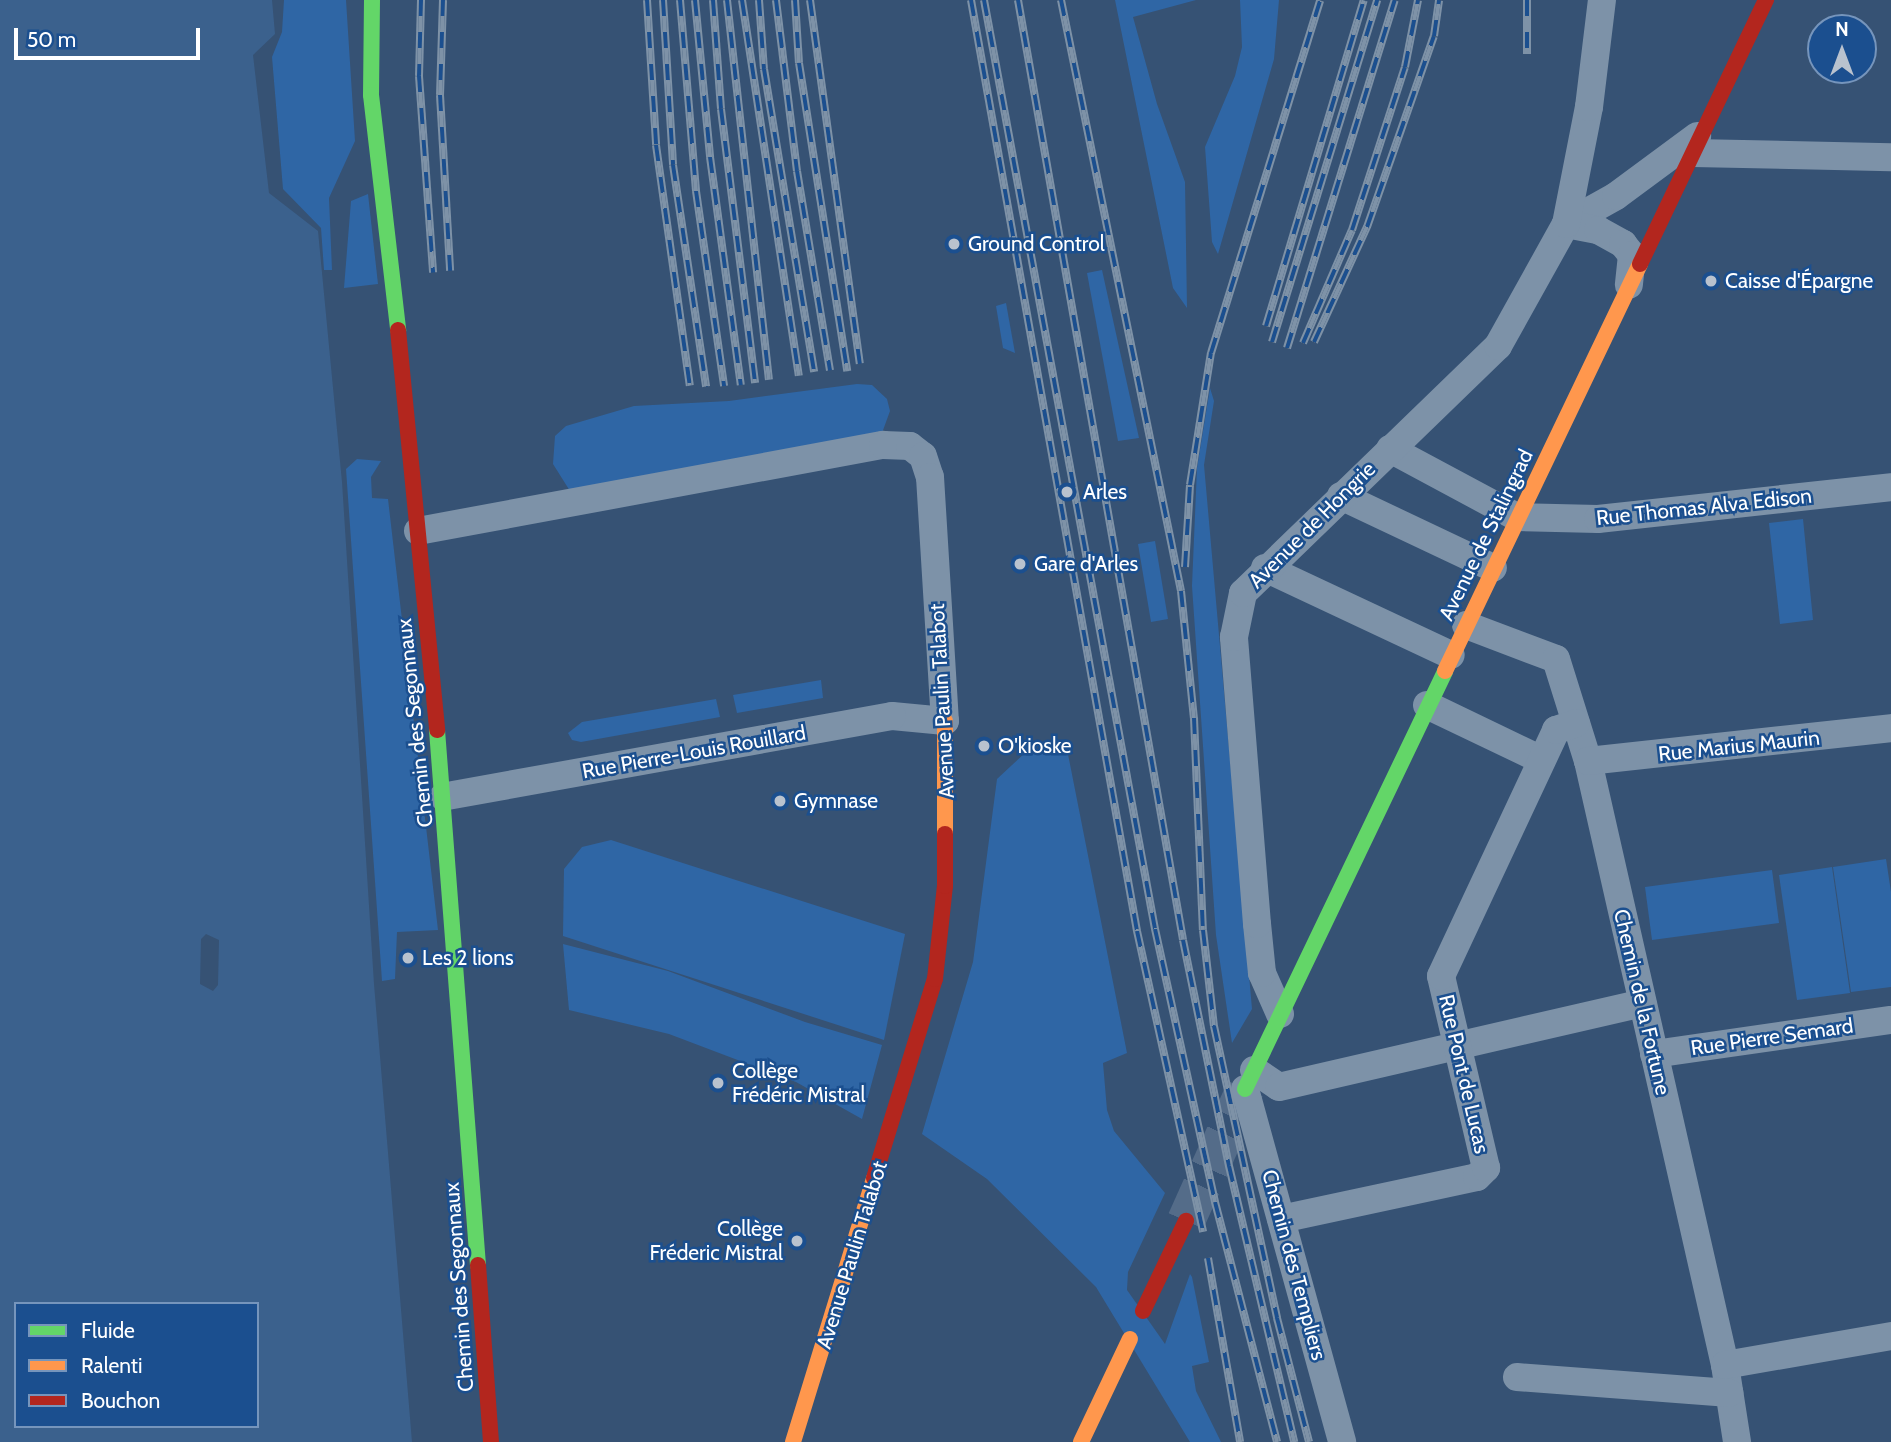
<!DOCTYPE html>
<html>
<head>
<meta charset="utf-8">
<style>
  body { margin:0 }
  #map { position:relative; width:1891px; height:1442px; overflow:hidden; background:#365274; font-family:Cabin,sans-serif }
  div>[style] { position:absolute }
  .green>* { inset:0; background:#2f66a5 }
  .water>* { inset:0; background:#3b618d }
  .secondary-tunnel>* { height:38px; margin-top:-19px; transform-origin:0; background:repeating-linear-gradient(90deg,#546c89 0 38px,transparent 0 57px) }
  .street>* { height:28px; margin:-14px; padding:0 14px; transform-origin:14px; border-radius:14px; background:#7d92a8 }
  .fast>* { height:16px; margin:-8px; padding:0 8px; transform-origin:8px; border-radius:8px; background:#63d668 }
  .slow>* { height:16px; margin:-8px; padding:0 8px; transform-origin:8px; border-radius:8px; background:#ff974d }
  .jam>* { height:16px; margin:-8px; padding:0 8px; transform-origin:8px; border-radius:8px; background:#b3261e }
  .rail>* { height:8px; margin-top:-4px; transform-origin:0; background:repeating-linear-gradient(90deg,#1b4f8f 0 16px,#7e92a7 0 32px); box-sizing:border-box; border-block:2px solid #7e92a7 }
  .dots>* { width:19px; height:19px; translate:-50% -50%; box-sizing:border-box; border:4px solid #1b4f8f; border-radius:50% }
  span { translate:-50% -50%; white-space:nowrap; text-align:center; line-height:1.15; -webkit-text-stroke:5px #1b4f8f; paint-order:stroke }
  .poi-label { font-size:21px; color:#fff }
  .left { translate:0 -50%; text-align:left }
  .right { translate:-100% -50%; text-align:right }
  .street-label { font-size:21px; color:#fff }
  .legend { position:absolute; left:14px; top:1302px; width:245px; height:126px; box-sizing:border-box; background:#1b4f8f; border:2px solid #7695bc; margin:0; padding:9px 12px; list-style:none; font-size:21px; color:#fff }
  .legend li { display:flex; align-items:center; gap:14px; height:35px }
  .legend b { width:35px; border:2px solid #7695bc }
  .north { position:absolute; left:1807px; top:14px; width:70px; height:70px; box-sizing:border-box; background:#1b4f8f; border:2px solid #7695bc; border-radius:50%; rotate:0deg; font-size:19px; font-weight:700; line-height:28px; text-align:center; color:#fff }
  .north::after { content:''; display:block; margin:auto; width:24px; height:32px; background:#b9c2ce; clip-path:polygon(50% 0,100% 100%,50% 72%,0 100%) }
  .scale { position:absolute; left:14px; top:28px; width:186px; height:32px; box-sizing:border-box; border:4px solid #fff; border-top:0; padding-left:9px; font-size:21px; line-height:24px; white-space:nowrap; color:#fff; -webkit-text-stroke:5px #1b4f8f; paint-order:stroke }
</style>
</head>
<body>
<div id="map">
  <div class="green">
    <i style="clip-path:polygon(284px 0,346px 0,355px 141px,329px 198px,332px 270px,324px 270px,321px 228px,283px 189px,272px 57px,282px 32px)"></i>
    <i style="clip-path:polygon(1115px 0,1196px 0,1133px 17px,1157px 104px,1185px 182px,1187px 308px,1173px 288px)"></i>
    <i style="clip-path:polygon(1240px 0,1279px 0,1274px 59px,1218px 254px,1212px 242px,1205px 147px,1235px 76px,1242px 47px)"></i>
    <i style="clip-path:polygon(368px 194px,378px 284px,344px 288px,351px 201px)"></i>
    <i style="clip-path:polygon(1102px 270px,1139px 438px,1118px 441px,1087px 273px)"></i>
    <i style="clip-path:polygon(1006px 303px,1015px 353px,1003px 348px,996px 306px)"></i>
    <i style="clip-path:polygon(857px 384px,872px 385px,887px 399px,890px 411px,882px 433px,570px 491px,553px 464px,555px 436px,566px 426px,634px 406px,729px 401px)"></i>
    <i style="clip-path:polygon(1210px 388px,1214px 401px,1204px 465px,1252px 1009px,1232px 1043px,1216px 935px,1192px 586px,1197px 468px)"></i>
    <i style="clip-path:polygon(357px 459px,381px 461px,371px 477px,372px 498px,388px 499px,438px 930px,397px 932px,395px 979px,382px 981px,346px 469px)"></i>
    <i style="clip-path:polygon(1803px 519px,1813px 620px,1780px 624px,1769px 523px)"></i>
    <i style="clip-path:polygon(1155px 541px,1168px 619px,1151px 622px,1138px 544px)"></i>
    <i style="clip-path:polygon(821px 680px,823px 698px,737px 713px,733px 695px)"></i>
    <i style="clip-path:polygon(716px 699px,720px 717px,581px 742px,572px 740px,568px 733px,582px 722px)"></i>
    <i style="clip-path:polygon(1066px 744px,1127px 1053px,1103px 1063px,1107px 1110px,1114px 1131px,1165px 1193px,1128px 1272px,1127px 1290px,1165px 1344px,1190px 1274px,1192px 1277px,1209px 1362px,1192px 1366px,1196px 1391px,1221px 1442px,1190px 1442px,1096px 1287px,987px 1179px,922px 1134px,973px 962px,997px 779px,1026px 752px)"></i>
    <i style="clip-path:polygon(611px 840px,905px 934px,884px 1040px,563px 936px,564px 869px,582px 847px)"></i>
    <i style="clip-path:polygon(1886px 859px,1891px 892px,1891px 987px,1851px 992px,1833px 867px)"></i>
    <i style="clip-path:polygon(1832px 867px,1850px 993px,1797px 1000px,1779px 875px)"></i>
    <i style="clip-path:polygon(1772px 870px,1779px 923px,1652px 940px,1645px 887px)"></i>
    <i style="clip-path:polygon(563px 944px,668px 971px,805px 1022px,882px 1045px,862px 1119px,796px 1082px,669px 1034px,569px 1010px)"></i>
  </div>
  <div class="water">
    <i style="clip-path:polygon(evenodd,0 0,272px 0,275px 34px,253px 55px,269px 193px,318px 231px,342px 482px,374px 984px,412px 1442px,0 1442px,0 0,206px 934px,219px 940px,218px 985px,213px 991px,200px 984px,201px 939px,206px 934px,0 0,16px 1304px,257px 1304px,257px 1426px,16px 1426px,16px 1304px)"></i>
  </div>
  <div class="secondary-tunnel">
    <i style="left:1186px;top:1221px;width:145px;rotate:-65.9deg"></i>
  </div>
  <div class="street">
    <i style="left:1693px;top:153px;width:198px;rotate:1.2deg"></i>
    <i style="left:1566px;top:224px;width:57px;rotate:-29.2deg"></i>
    <i style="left:1616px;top:196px;width:101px;rotate:-36.5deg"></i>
    <i style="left:1566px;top:224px;width:33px;rotate:11deg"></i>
    <i style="left:1598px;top:230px;width:29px;rotate:29deg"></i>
    <i style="left:1623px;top:244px;width:14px;rotate:51deg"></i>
    <i style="left:1632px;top:255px;width:30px;rotate:96deg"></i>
    <i style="left:1390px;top:449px;width:144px;rotate:28.2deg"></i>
    <i style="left:1517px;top:517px;width:81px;rotate:1.4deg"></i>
    <i style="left:1598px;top:519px;width:295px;rotate:-6.2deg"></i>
    <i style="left:1341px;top:496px;width:168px;rotate:25.3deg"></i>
    <i style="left:418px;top:531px;width:473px;rotate:-10.5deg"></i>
    <i style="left:883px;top:445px;width:27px;rotate:2deg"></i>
    <i style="left:910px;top:446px;width:16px;rotate:38deg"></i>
    <i style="left:923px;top:456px;width:22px;rotate:72deg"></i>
    <i style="left:930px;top:477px;width:244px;rotate:86.5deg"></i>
    <i style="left:945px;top:721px;width:53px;rotate:-174.6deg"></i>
    <i style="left:892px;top:716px;width:456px;rotate:169.8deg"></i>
    <i style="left:1265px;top:568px;width:205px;rotate:25.1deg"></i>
    <i style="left:1466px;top:625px;width:96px;rotate:20.7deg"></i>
    <i style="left:1556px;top:659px;width:107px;rotate:72.6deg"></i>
    <i style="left:1588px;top:761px;width:619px;rotate:77.22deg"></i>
    <i style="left:1725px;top:1365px;width:78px;rotate:81.1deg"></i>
    <i style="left:1427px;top:705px;width:127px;rotate:25.6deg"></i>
    <i style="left:1588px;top:761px;width:305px;rotate:-6.2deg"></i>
    <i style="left:1280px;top:1014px;width:45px;rotate:-113.7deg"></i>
    <i style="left:1262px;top:973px;width:49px;rotate:-95.8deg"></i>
    <i style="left:1257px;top:924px;width:288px;rotate:-94.6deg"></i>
    <i style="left:1234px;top:637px;width:45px;rotate:-78.4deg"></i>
    <i style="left:1243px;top:593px;width:355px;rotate:-44.1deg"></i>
    <i style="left:1498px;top:346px;width:140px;rotate:-60.9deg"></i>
    <i style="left:1566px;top:224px;width:119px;rotate:-78.9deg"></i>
    <i style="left:1589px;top:107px;width:108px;rotate:-83.1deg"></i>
    <i style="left:1654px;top:1054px;width:239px;rotate:-8.2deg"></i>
    <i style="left:1254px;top:1070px;width:30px;rotate:34deg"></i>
    <i style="left:1279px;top:1087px;width:373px;rotate:-13deg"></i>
    <i style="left:1245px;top:1089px;width:366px;rotate:74.6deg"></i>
    <i style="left:1281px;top:1219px;width:200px;rotate:-12.1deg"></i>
    <i style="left:1477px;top:1177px;width:13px;rotate:-45deg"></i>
    <i style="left:1486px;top:1168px;width:197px;rotate:-103.2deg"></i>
    <i style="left:1441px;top:976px;width:272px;rotate:-64.9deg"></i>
    <i style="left:1556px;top:730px;width:21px;rotate:-19deg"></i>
    <i style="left:1725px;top:1365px;width:169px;rotate:-9.9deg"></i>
    <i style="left:1517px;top:1377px;width:213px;rotate:4.3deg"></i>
  </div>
  <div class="fast">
    <i style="left:372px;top:0;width:95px;rotate:90.6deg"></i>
    <i style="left:371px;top:95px;width:237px;rotate:83.4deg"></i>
    <i style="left:437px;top:730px;width:537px;rotate:85.62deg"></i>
    <i style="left:1245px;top:1089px;width:463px;rotate:-64.4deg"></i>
  </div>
  <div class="slow">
    <i style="left:1445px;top:671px;width:451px;rotate:-64.4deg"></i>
    <i style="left:945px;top:721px;width:113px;rotate:90deg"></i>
    <i style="left:793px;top:1442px;width:276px;rotate:-72.9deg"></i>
    <i style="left:1081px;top:1442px;width:114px;rotate:-64.6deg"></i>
  </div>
  <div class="jam">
    <i style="left:1640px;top:264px;width:293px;rotate:-64.5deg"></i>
    <i style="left:398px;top:330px;width:402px;rotate:84.4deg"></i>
    <i style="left:874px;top:1178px;width:208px;rotate:-73deg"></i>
    <i style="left:935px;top:979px;width:94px;rotate:-83.9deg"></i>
    <i style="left:945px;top:886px;width:52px;rotate:-90deg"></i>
    <i style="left:478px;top:1265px;width:177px;rotate:85.8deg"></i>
    <i style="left:1143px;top:1311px;width:100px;rotate:-64.5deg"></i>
  </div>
  <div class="rail">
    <i style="left:421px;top:0;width:76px;rotate:91.5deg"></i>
    <i style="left:419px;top:76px;width:197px;rotate:85.9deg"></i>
    <i style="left:443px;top:0;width:95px;rotate:91.8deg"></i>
    <i style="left:440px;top:95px;width:176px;rotate:86.7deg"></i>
    <i style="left:647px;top:0;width:145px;rotate:86.4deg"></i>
    <i style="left:656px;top:145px;width:243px;rotate:82deg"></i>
    <i style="left:663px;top:0;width:165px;rotate:86.5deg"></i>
    <i style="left:673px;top:165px;width:224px;rotate:81.5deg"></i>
    <i style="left:680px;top:0;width:192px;rotate:85.2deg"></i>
    <i style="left:696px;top:191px;width:197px;rotate:81.8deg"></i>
    <i style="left:695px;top:0;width:158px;rotate:84.5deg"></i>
    <i style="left:710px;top:157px;width:230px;rotate:82.3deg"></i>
    <i style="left:713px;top:0;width:109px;rotate:85.8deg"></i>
    <i style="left:721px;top:109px;width:276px;rotate:82.9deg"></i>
    <i style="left:727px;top:0;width:382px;rotate:83.7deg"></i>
    <i style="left:742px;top:0;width:380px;rotate:81.4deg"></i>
    <i style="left:759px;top:0;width:69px;rotate:85.9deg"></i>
    <i style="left:764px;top:69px;width:307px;rotate:80.6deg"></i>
    <i style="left:776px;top:0;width:172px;rotate:83deg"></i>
    <i style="left:797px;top:171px;width:202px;rotate:80.6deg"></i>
    <i style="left:795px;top:0;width:63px;rotate:86.4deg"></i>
    <i style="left:799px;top:63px;width:312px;rotate:81.1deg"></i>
    <i style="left:810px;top:0;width:367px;rotate:82.2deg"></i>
    <i style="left:971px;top:0;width:946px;rotate:79.89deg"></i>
    <i style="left:1137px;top:931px;width:308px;rotate:77.6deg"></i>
    <i style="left:984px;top:0;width:945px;rotate:79.57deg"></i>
    <i style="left:1155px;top:929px;width:280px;rotate:77.6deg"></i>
    <i style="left:1215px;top:1202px;width:248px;rotate:75.5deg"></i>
    <i style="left:1018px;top:0;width:954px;rotate:80.04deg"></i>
    <i style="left:1183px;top:940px;width:231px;rotate:78.5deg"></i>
    <i style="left:1229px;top:1166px;width:284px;rotate:76.7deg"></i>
    <i style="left:1061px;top:0;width:603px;rotate:78.52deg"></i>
    <i style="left:1181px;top:591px;width:128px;rotate:84.2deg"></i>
    <i style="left:1194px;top:718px;width:212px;rotate:87.6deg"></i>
    <i style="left:1203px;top:930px;width:97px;rotate:83.5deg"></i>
    <i style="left:1214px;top:1026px;width:299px;rotate:77.8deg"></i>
    <i style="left:1277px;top:1318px;width:128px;rotate:75.5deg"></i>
    <i style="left:1527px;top:0;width:54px;rotate:90deg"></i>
    <i style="left:1266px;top:326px;width:340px;rotate:-73.3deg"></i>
    <i style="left:1272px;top:342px;width:358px;rotate:-72.9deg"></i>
    <i style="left:1314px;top:342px;width:127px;rotate:-65.3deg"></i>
    <i style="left:1367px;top:227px;width:202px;rotate:-70.7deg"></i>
    <i style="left:1434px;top:36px;width:36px;rotate:-82deg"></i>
    <i style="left:1303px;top:343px;width:123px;rotate:-66.6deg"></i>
    <i style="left:1352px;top:230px;width:171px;rotate:-72deg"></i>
    <i style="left:1405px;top:67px;width:68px;rotate:-79deg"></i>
    <i style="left:1287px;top:348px;width:364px;rotate:-72.8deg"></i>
    <i style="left:1185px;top:567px;width:82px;rotate:-86.5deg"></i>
    <i style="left:1190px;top:485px;width:134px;rotate:-81deg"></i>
    <i style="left:1211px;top:353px;width:369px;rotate:-72.8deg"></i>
    <i style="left:1208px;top:1258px;width:187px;rotate:80.1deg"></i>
  </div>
  <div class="dots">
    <i style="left:954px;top:244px;background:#b9c2ce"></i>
    <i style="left:1711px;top:281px;background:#b9c2ce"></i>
    <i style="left:1067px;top:492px;background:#b9c2ce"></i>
    <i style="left:1020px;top:564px;background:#b9c2ce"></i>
    <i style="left:984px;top:746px;background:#b9c2ce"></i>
    <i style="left:780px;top:801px;background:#b9c2ce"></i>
    <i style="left:408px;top:958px;background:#b9c2ce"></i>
    <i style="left:718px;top:1083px;background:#b9c2ce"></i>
    <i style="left:797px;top:1241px;background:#b9c2ce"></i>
  </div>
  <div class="poi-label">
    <span class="left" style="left:968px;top:244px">Ground Control</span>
    <span class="left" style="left:1725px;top:281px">Caisse d'Épargne</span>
    <span class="left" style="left:1083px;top:492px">Arles</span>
    <span class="left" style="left:1034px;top:564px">Gare d'Arles</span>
    <span class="left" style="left:998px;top:746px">O'kioske</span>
    <span class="left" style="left:794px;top:801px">Gymnase</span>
    <span class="left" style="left:422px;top:958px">Les 2 lions</span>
    <span class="left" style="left:732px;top:1083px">Collège<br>Frédéric Mistral</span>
    <span class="right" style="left:783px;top:1241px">Collège<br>Fréderic Mistral</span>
  </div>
  <div class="street-label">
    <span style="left:1704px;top:507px;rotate:-6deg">Rue Thomas Alva Edison</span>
    <span style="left:1312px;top:525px;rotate:-45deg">Avenue de Hongrie</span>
    <span style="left:1486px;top:535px;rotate:-64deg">Avenue de Stalingrad</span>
    <span style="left:942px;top:701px;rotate:-93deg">Avenue Paulin Talabot</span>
    <span style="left:415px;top:723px;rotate:-96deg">Chemin des Segonnaux</span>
    <span style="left:1739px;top:746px;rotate:-6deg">Rue Marius Maurin</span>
    <span style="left:694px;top:752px;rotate:-10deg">Rue Pierre-Louis Rouillard</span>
    <span style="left:1642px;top:1002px;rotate:77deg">Chemin de la Fortune</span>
    <span style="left:1772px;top:1037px;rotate:-8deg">Rue Pierre Semard</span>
    <span style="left:1464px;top:1074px;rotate:77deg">Rue Pont de Lucas</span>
    <span style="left:852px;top:1255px;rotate:-73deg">Avenue Paulin Talabot</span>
    <span style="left:1294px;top:1265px;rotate:75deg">Chemin des Templiers</span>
    <span style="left:459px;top:1287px;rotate:-94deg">Chemin des Segonnaux</span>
  </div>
  <ul class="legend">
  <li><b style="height:9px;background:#63d668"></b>Fluide</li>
  <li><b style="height:9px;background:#ff974d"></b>Ralenti</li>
  <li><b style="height:9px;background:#b3261e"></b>Bouchon</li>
  </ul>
  <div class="north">N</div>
  <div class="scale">50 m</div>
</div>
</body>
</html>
